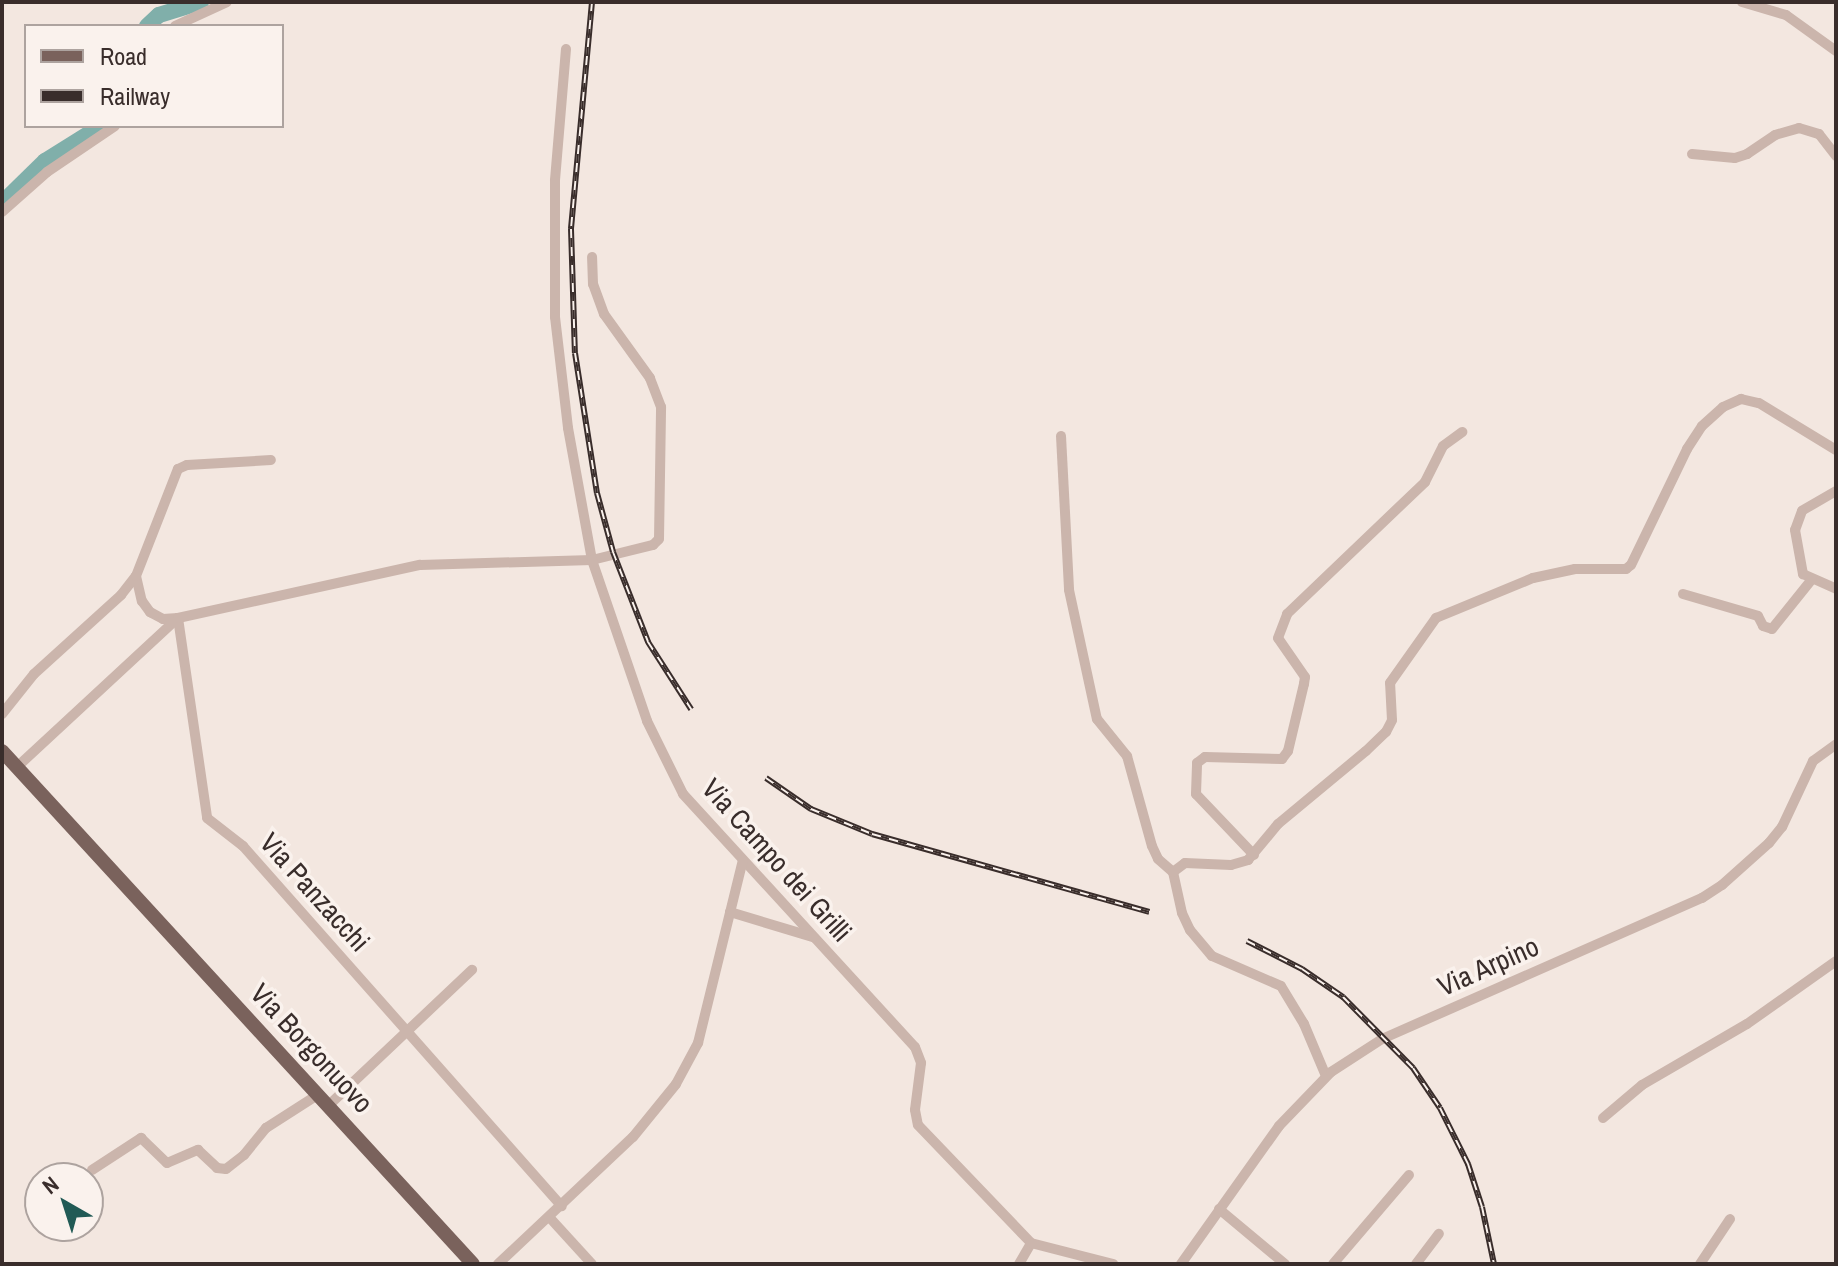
<!DOCTYPE html>
<html>
<head>
<meta charset="utf-8">
<style>
	body { margin:0 }
	#map { position:relative; width:1838px; height:1266px; overflow:hidden; background:#f3e7e0; font-family:"Archivo Narrow",sans-serif }
	div>[style] { position:absolute }
	.river>* { height:16px; margin:-8px; padding:0 8px; transform-origin:8px; border-radius:8px; background:#80afaa }
	.minor>* { height:10px; margin:-5px; padding:0 5px; transform-origin:5px; border-radius:5px; background:#cbb5ac }
	.major>* { height:14px; margin:-7px; padding:0 7px; transform-origin:7px; border-radius:7px; background:#7a625c }
	.rail>* { height:6px; margin-top:-3px; transform-origin:0; background:repeating-linear-gradient(90deg,#faf2ed 0 9px,#392d2b 0 18px); box-sizing:border-box; border-block:2px solid #392d2b }
	span { translate:-50% -50%; white-space:nowrap; text-align:center; line-height:1.15; -webkit-text-stroke:7px #faf2ed; paint-order:stroke }
	.street-label { font-size:28px; color:#392d2b }
	.frame { position:absolute; inset:0; border:4px solid #392d2b; pointer-events:none }
	.legend { position:absolute; left:24px; top:24px; width:260px; height:104px; box-sizing:border-box; background:#faf2ed; border:2px solid #ada39f; margin:0; padding:10px 14px; list-style:none; font-size:24px; color:#392d2b }
	.legend li { display:flex; align-items:center; gap:16px; height:40px }
	.legend b { width:40px; border:2px solid #ada39f }
	.north { position:absolute; left:24px; top:1162px; width:80px; height:80px; box-sizing:border-box; background:#faf2ed; border:2px solid #ada39f; border-radius:50%; rotate:321deg; font-size:22px; font-weight:700; line-height:32px; text-align:center; color:#392d2b }
	.north::after { content:''; display:block; margin:auto; width:28px; height:36px; background:#215a55; clip-path:polygon(50% 0,100% 100%,50% 72%,0 100%) }
</style>
</head>
<body>
<div id="map">
	<div class="river">
		<div style="left:147px;top:26px;width:16px;rotate:-43deg"></div>
		<div style="left:159px;top:15px;width:44px;rotate:-17.2deg"></div>
		<div style="left:2px;top:203px;width:60px;rotate:-44.3deg"></div>
		<div style="left:45px;top:161px;width:66px;rotate:-32deg"></div>
	</div>
	<div class="minor">
		<div style="left:1742px;top:2px;width:46px;rotate:16.5deg"></div>
		<div style="left:1786px;top:15px;width:62px;rotate:35.8deg"></div>
		<div style="left:175px;top:26px;width:57px;rotate:-24.8deg"></div>
		<div style="left:566px;top:49px;width:132px;rotate:94.8deg"></div>
		<div style="left:555px;top:181px;width:136px;rotate:90deg"></div>
		<div style="left:555px;top:317px;width:112px;rotate:83.3deg"></div>
		<div style="left:568px;top:428px;width:134px;rotate:79.7deg"></div>
		<div style="left:592px;top:560px;width:63px;rotate:-13.8deg"></div>
		<div style="left:653px;top:545px;width:8px;rotate:-45deg"></div>
		<div style="left:659px;top:539px;width:132px;rotate:-89.1deg"></div>
		<div style="left:661px;top:407px;width:31px;rotate:-111deg"></div>
		<div style="left:650px;top:378px;width:79px;rotate:-125.7deg"></div>
		<div style="left:604px;top:314px;width:32px;rotate:-110deg"></div>
		<div style="left:593px;top:284px;width:27px;rotate:-92deg"></div>
		<div style="left:1692px;top:154px;width:43px;rotate:5.3deg"></div>
		<div style="left:1735px;top:158px;width:13px;rotate:-18deg"></div>
		<div style="left:1747px;top:154px;width:34px;rotate:-34deg"></div>
		<div style="left:1775px;top:135px;width:25px;rotate:-16deg"></div>
		<div style="left:1799px;top:128px;width:21px;rotate:17deg"></div>
		<div style="left:1819px;top:134px;width:28px;rotate:52deg"></div>
		<div style="left:2px;top:212px;width:60px;rotate:-41.6deg"></div>
		<div style="left:47px;top:172px;width:82px;rotate:-34.1deg"></div>
		<div style="left:1061px;top:436px;width:154px;rotate:87deg"></div>
		<div style="left:1069px;top:590px;width:132px;rotate:77.8deg"></div>
		<div style="left:1097px;top:719px;width:48px;rotate:51deg"></div>
		<div style="left:1127px;top:756px;width:93px;rotate:74.5deg"></div>
		<div style="left:1152px;top:846px;width:14px;rotate:65deg"></div>
		<div style="left:1158px;top:859px;width:20px;rotate:41deg"></div>
		<div style="left:1173px;top:872px;width:42px;rotate:77.6deg"></div>
		<div style="left:1182px;top:913px;width:19px;rotate:65deg"></div>
		<div style="left:1190px;top:930px;width:34px;rotate:50deg"></div>
		<div style="left:1212px;top:956px;width:75px;rotate:23.5deg"></div>
		<div style="left:1281px;top:986px;width:44px;rotate:58.8deg"></div>
		<div style="left:1304px;top:1024px;width:56px;rotate:67.1deg"></div>
		<div style="left:1836px;top:491px;width:39px;rotate:150deg"></div>
		<div style="left:1802px;top:511px;width:20px;rotate:110deg"></div>
		<div style="left:1795px;top:530px;width:45px;rotate:79.7deg"></div>
		<div style="left:1803px;top:574px;width:36px;rotate:24deg"></div>
		<div style="left:136px;top:576px;width:26px;rotate:77deg"></div>
		<div style="left:142px;top:601px;width:14px;rotate:54deg"></div>
		<div style="left:150px;top:612px;width:15px;rotate:28deg"></div>
		<div style="left:163px;top:619px;width:15px;rotate:-4deg"></div>
		<div style="left:178px;top:618px;width:202px;rotate:81.7deg"></div>
		<div style="left:207px;top:818px;width:46px;rotate:37.9deg"></div>
		<div style="left:243px;top:846px;width:481px;rotate:48.5deg"></div>
		<div style="left:1683px;top:594px;width:78px;rotate:16.3deg"></div>
		<div style="left:1758px;top:616px;width:11px;rotate:63deg"></div>
		<div style="left:1763px;top:626px;width:9px;rotate:18deg"></div>
		<div style="left:1772px;top:629px;width:64px;rotate:-51.3deg"></div>
		<div style="left:2px;top:714px;width:51px;rotate:-51.3deg"></div>
		<div style="left:34px;top:674px;width:118px;rotate:-42.2deg"></div>
		<div style="left:121px;top:595px;width:24px;rotate:-52deg"></div>
		<div style="left:136px;top:576px;width:115px;rotate:-68.6deg"></div>
		<div style="left:178px;top:469px;width:10px;rotate:-24deg"></div>
		<div style="left:187px;top:465px;width:84px;rotate:-3.4deg"></div>
		<div style="left:17px;top:767px;width:219px;rotate:-42.8deg"></div>
		<div style="left:178px;top:618px;width:248px;rotate:-12.4deg"></div>
		<div style="left:420px;top:565px;width:172px;rotate:-1.7deg"></div>
		<div style="left:592px;top:560px;width:170px;rotate:71.1deg"></div>
		<div style="left:647px;top:721px;width:81px;rotate:63.7deg"></div>
		<div style="left:683px;top:794px;width:343px;rotate:47.5deg"></div>
		<div style="left:915px;top:1047px;width:17px;rotate:69deg"></div>
		<div style="left:921px;top:1063px;width:47px;rotate:97.3deg"></div>
		<div style="left:915px;top:1110px;width:15px;rotate:79deg"></div>
		<div style="left:918px;top:1125px;width:163px;rotate:46.2deg"></div>
		<div style="left:1254px;top:855px;width:84px;rotate:-133.6deg"></div>
		<div style="left:1196px;top:794px;width:31px;rotate:-88deg"></div>
		<div style="left:1197px;top:763px;width:10px;rotate:-37deg"></div>
		<div style="left:1205px;top:757px;width:77px;rotate:1.5deg"></div>
		<div style="left:1282px;top:759px;width:10px;rotate:-53deg"></div>
		<div style="left:1288px;top:751px;width:69px;rotate:-76.6deg"></div>
		<div style="left:1304px;top:684px;width:7px;rotate:-82deg"></div>
		<div style="left:1305px;top:677px;width:47px;rotate:-124.7deg"></div>
		<div style="left:1278px;top:638px;width:26px;rotate:-69deg"></div>
		<div style="left:1287px;top:614px;width:191px;rotate:-43.7deg"></div>
		<div style="left:1425px;top:482px;width:40px;rotate:-63.4deg"></div>
		<div style="left:1443px;top:446px;width:24px;rotate:-36deg"></div>
		<div style="left:1173px;top:872px;width:15px;rotate:-37deg"></div>
		<div style="left:1185px;top:863px;width:46px;rotate:2.5deg"></div>
		<div style="left:1231px;top:865px;width:18px;rotate:-16deg"></div>
		<div style="left:1248px;top:860px;width:47px;rotate:-50.2deg"></div>
		<div style="left:1278px;top:824px;width:114px;rotate:-39.7deg"></div>
		<div style="left:1366px;top:751px;width:28px;rotate:-44deg"></div>
		<div style="left:1386px;top:732px;width:13px;rotate:-63deg"></div>
		<div style="left:1392px;top:720px;width:37px;rotate:-93deg"></div>
		<div style="left:1390px;top:683px;width:80px;rotate:-54.7deg"></div>
		<div style="left:1436px;top:618px;width:105px;rotate:-22.4deg"></div>
		<div style="left:1533px;top:578px;width:43px;rotate:-12.1deg"></div>
		<div style="left:1575px;top:569px;width:51px"></div>
		<div style="left:1626px;top:569px;width:6px;rotate:-39deg"></div>
		<div style="left:1631px;top:565px;width:129px;rotate:-64.2deg"></div>
		<div style="left:1687px;top:449px;width:27px;rotate:-57deg"></div>
		<div style="left:1702px;top:426px;width:28px;rotate:-42deg"></div>
		<div style="left:1723px;top:407px;width:20px;rotate:-24deg"></div>
		<div style="left:1741px;top:399px;width:18px;rotate:13deg"></div>
		<div style="left:1759px;top:403px;width:90px;rotate:31.4deg"></div>
		<div style="left:730px;top:912px;width:87px;rotate:16.8deg"></div>
		<div style="left:329px;top:1105px;width:197px;rotate:-43.4deg"></div>
		<div style="left:1603px;top:1118px;width:51px;rotate:-40.2deg"></div>
		<div style="left:1642px;top:1085px;width:121px;rotate:-30.2deg"></div>
		<div style="left:1747px;top:1024px;width:109px;rotate:-35.3deg"></div>
		<div style="left:92px;top:1170px;width:59px;rotate:-33.1deg"></div>
		<div style="left:141px;top:1138px;width:36px;rotate:44deg"></div>
		<div style="left:167px;top:1163px;width:34px;rotate:-23deg"></div>
		<div style="left:198px;top:1150px;width:26px;rotate:43deg"></div>
		<div style="left:217px;top:1168px;width:9px;rotate:6deg"></div>
		<div style="left:226px;top:1169px;width:23px;rotate:-38deg"></div>
		<div style="left:244px;top:1155px;width:35px;rotate:-51deg"></div>
		<div style="left:266px;top:1128px;width:63px;rotate:-32.7deg"></div>
		<div style="left:1219px;top:1209px;width:86px;rotate:39.8deg"></div>
		<div style="left:550px;top:1218px;width:62px;rotate:47.6deg"></div>
		<div style="left:498px;top:1264px;width:185px;rotate:-43.3deg"></div>
		<div style="left:633px;top:1137px;width:68px;rotate:-50.9deg"></div>
		<div style="left:676px;top:1084px;width:47px;rotate:-61.8deg"></div>
		<div style="left:698px;top:1043px;width:188px;rotate:-76.2deg"></div>
		<div style="left:1019px;top:1264px;width:24px;rotate:-60deg"></div>
		<div style="left:1031px;top:1243px;width:85px;rotate:14.4deg"></div>
		<div style="left:1181px;top:1264px;width:169px;rotate:-54.6deg"></div>
		<div style="left:1279px;top:1126px;width:75px;rotate:-46.1deg"></div>
		<div style="left:1331px;top:1072px;width:61px;rotate:-32.9deg"></div>
		<div style="left:1382px;top:1039px;width:350px;rotate:-23.8deg"></div>
		<div style="left:1702px;top:898px;width:24px;rotate:-33deg"></div>
		<div style="left:1722px;top:885px;width:63px;rotate:-41.8deg"></div>
		<div style="left:1769px;top:843px;width:21px;rotate:-51deg"></div>
		<div style="left:1782px;top:827px;width:73px;rotate:-64.8deg"></div>
		<div style="left:1813px;top:761px;width:29px;rotate:-36deg"></div>
		<div style="left:1333px;top:1264px;width:117px;rotate:-49.5deg"></div>
		<div style="left:1416px;top:1264px;width:38px;rotate:-53deg"></div>
		<div style="left:1700px;top:1264px;width:54px;rotate:-56.3deg"></div>
	</div>
	<div class="major">
		<div style="left:2px;top:751px;width:696px;rotate:47.44deg"></div>
	</div>
	<div class="rail">
		<div style="left:592px;top:2px;width:228px;rotate:95.3deg"></div>
		<div style="left:571px;top:229px;width:124px;rotate:88.2deg"></div>
		<div style="left:575px;top:353px;width:142px;rotate:81.1deg"></div>
		<div style="left:597px;top:493px;width:61px;rotate:74.8deg"></div>
		<div style="left:613px;top:552px;width:97px;rotate:68.7deg"></div>
		<div style="left:648px;top:642px;width:80px;rotate:57.3deg"></div>
		<div style="left:766px;top:778px;width:55px;rotate:34.6deg"></div>
		<div style="left:811px;top:809px;width:66px;rotate:22.3deg"></div>
		<div style="left:872px;top:834px;width:288px;rotate:15.7deg"></div>
		<div style="left:1247px;top:941px;width:62px;rotate:27deg"></div>
		<div style="left:1302px;top:969px;width:50px;rotate:34.3deg"></div>
		<div style="left:1343px;top:997px;width:100px;rotate:45.4deg"></div>
		<div style="left:1413px;top:1068px;width:48px;rotate:56deg"></div>
		<div style="left:1440px;top:1108px;width:63px;rotate:63.4deg"></div>
		<div style="left:1468px;top:1164px;width:45px;rotate:72deg"></div>
		<div style="left:1482px;top:1207px;width:58px;rotate:78.1deg"></div>
	</div>
	<div class="street-label">
		<span style="left:777px;top:860px;rotate:48deg">Via Campo dei Grilli</span>
		<span style="left:315px;top:892px;rotate:48deg">Via Panzacchi</span>
		<span style="left:1488px;top:966px;rotate:-24deg">Via Arpino</span>
		<span style="left:312px;top:1048px;rotate:47deg">Via Borgonuovo</span>
	</div>
	<div class="frame"></div>
	<ul class="legend">
	<li><b style="height:10px;background:#7a625c"></b>Road</li>
	<li><b style="height:10px;background:#392d2b"></b>Railway</li>
	</ul>
	<div class="north">N</div>
</div>
</body>
</html>
